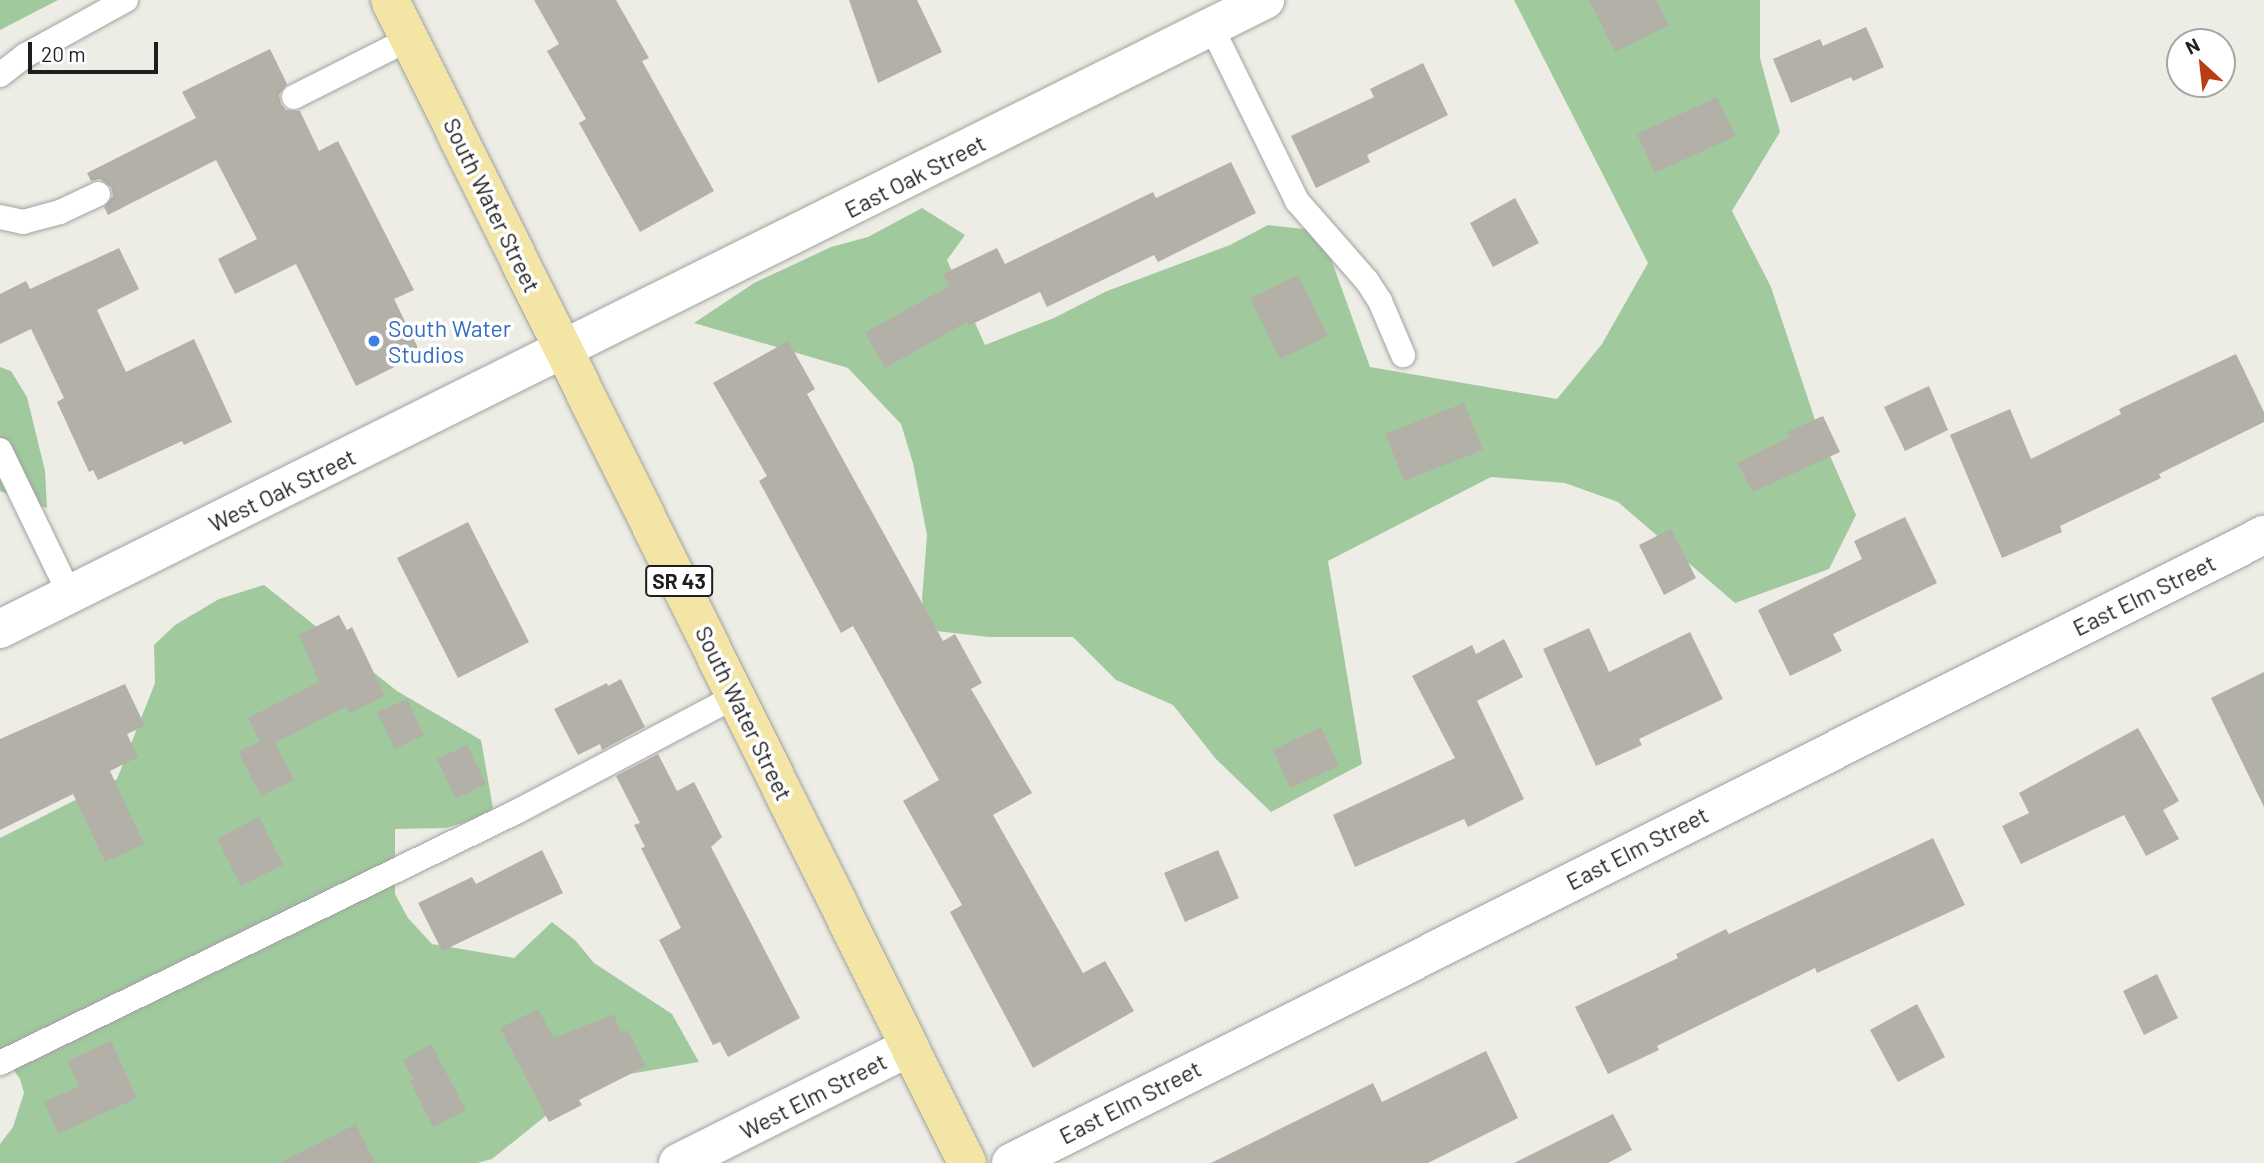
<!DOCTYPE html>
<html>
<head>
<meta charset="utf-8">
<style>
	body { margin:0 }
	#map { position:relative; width:2264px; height:1163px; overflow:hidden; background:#eeede5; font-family:Barlow,sans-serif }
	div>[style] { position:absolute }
	.forest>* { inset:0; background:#a0ca9e }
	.building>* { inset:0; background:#b3b0a8 }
	.roads { filter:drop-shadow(0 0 2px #a2a2a2) drop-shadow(0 0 2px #a2a2a2) }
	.lane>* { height:24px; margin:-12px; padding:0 12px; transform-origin:12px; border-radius:12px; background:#fff }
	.street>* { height:38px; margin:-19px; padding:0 19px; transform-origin:19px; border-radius:19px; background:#fff }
	.primary>* { height:38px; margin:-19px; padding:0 19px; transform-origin:19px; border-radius:19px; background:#f3e5a5 }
	.dots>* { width:19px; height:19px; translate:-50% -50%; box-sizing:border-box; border:4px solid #fff; border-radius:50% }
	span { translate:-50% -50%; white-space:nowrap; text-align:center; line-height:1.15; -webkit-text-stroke:7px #fff; paint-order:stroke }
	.shield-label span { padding:2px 5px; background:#fff; border:2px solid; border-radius:5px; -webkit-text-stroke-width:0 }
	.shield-label { font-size:21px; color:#1e1e1e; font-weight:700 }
	.street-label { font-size:23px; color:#1e1e1e }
	.shop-label { font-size:23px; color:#366cbe }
	.left { translate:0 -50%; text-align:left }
	.north { position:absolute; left:2166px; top:28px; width:70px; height:70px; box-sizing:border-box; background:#fff; border:2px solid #a5a5a5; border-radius:50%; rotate:333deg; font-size:19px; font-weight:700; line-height:28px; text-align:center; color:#1e1e1e }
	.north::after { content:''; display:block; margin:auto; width:24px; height:32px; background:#ba3c13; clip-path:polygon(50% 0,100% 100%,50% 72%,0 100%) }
	.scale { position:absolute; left:28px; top:42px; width:130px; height:32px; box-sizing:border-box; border:4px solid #1e1e1e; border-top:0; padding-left:9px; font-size:21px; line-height:24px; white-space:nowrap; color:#1e1e1e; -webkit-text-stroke:5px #fff; paint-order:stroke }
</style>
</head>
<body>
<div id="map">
	<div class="forest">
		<div style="clip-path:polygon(0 0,58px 0,0 30px)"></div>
		<div style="clip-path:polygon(1514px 0,1760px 0,1760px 58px,1780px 132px,1732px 211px,1771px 287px,1817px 426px,1856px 515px,1829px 569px,1735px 603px,1618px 502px,1565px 483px,1491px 477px,1328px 561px,1362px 764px,1271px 812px,1216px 759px,1173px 705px,1116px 680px,1073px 637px,989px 637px,927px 630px,922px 599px,927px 535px,913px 463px,901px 424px,848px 368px,694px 323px,754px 283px,831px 247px,868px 237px,922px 208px,965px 235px,947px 260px,985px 345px,1054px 318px,1107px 291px,1230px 245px,1268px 225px,1321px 231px,1370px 367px,1557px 399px,1602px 344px,1648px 263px)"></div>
		<div style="clip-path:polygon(0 367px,11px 371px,27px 397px,45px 471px,47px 508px,0 491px)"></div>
		<div style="clip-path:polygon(264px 585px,397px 691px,481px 740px,493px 808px,479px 818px,446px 828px,395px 829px,395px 894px,408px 918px,432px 944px,514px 958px,552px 922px,576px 941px,594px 963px,672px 1014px,699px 1062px,589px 1081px,492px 1159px,477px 1163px,0 1163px,0 1144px,13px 1127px,24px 1093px,20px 1079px,0 1051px,0 838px,117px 779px,155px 683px,154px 645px,175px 625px,219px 599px)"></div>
	</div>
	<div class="building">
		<div style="clip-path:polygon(534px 0,616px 0,649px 58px,642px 61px,714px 191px,640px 232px,579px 123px,586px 119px,547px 51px,559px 44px)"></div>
		<div style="clip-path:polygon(849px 0,917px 0,942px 52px,878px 83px)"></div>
		<div style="clip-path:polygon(1589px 0,1656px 0,1669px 25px,1615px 52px)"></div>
		<div style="clip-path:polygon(1866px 27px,1884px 67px,1853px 81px,1851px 77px,1791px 103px,1773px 59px,1820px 39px,1823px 46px)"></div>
		<div style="clip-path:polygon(270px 49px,287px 84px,279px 95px,281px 104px,286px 110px,300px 111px,319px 151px,338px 141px,414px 290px,394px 299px,421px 354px,356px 386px,296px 264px,235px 294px,218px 259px,257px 239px,216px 160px,108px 215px,104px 207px,113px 196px,111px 187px,100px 179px,91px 181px,87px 173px,196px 118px,182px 92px)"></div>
		<div style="clip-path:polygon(1423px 63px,1448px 115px,1367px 155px,1370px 162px,1316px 188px,1291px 136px,1374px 97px,1370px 89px)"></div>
		<div style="clip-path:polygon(1717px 97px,1736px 136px,1655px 173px,1637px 134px)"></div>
		<div style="clip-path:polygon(1231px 162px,1256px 213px,1158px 262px,1154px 255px,1047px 307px,1040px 292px,968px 326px,967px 322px,885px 368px,865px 333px,949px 286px,943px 274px,997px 248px,1005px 264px,1153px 192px,1156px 198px)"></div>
		<div style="clip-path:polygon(1515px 198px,1539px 243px,1493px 267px,1470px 223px)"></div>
		<div style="clip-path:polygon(119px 248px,139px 289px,97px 310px,126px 372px,194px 339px,232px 422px,184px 445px,182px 441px,98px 480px,93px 470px,89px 472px,57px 402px,64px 398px,31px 329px,0 344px,0 294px,26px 281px,30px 289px)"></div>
		<div style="clip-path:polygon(1298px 275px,1328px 336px,1280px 359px,1250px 298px)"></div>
		<div style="clip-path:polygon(788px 341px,815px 389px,807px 394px,943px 641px,955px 634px,982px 683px,971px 689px,1032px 793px,993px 815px,1083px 973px,1105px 961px,1134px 1011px,1033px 1068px,950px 912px,962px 905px,903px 801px,939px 780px,853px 626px,841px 633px,759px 481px,767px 476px,713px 383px)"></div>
		<div style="clip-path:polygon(2236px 354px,2264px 412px,2264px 422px,2159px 474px,2161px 478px,2060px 526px,2062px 532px,2002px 558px,1950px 435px,2010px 409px,2031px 459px,2121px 414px,2119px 409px)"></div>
		<div style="clip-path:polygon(1929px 386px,1948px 430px,1905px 451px,1884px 407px)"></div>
		<div style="clip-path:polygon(1464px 403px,1483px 450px,1404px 481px,1385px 434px)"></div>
		<div style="clip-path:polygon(1823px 416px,1840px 452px,1753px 492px,1737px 463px,1789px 437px,1787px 432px)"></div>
		<div style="clip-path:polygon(1905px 517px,1937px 583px,1833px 634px,1842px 651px,1790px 676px,1758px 610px,1862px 559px,1854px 541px)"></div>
		<div style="clip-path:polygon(468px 522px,529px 642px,458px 678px,397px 558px)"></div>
		<div style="clip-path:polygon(1671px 529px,1696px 578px,1664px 595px,1639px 545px)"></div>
		<div style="clip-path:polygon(339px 615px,347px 630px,352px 627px,385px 696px,350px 713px,347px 706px,275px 743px,294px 780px,261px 796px,238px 752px,260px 741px,248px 718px,319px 682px,299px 635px)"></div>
		<div style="clip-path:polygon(1589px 628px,1609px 672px,1690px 632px,1723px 699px,1639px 739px,1642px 745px,1596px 766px,1543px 649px)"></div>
		<div style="clip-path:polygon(1504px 639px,1523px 677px,1477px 701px,1524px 799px,1468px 827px,1464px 819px,1355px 867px,1333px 815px,1455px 758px,1412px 676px,1472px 645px,1476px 654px)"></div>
		<div style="clip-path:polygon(2264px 672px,2264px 807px,2211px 698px)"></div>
		<div style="clip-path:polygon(621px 679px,645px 727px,602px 750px,600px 744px,578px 755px,554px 709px,607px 683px,608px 686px)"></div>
		<div style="clip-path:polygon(125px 684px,145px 726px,127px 734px,138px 757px,110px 771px,144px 844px,105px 862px,73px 794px,0 830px,0 739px)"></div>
		<div style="clip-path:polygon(407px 699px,424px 735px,395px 749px,377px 712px)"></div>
		<div style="clip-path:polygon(1321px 727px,1339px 766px,1290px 788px,1273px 750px)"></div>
		<div style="clip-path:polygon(2138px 728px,2179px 801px,2163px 810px,2179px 839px,2146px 856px,2124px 815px,2021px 864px,2002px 826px,2029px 813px,2019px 793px)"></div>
		<div style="clip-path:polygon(467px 745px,486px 784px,456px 799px,437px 759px)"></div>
		<div style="clip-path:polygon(658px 754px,677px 791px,694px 782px,722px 837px,711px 847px,800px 1018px,728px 1057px,720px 1042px,713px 1045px,659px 940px,681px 928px,641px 848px,645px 847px,634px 825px,640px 823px,616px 776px)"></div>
		<div style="clip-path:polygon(259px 817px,283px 865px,241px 886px,217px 839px)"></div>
		<div style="clip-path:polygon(1933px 838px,1965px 905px,1817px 973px,1815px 968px,1657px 1046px,1659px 1050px,1608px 1074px,1575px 1007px,1678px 958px,1676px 954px,1726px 929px,1729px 934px)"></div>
		<div style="clip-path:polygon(542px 850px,563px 893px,442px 951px,418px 903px,472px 877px,476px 884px)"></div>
		<div style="clip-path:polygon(1218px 850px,1239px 898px,1185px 922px,1164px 873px)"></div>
		<div style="clip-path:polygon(2157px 974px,2178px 1018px,2144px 1035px,2123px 991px)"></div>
		<div style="clip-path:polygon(1917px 1004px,1945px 1057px,1898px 1082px,1870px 1030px)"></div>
		<div style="clip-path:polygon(538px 1009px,554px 1038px,614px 1014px,621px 1033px,628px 1030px,646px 1066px,579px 1100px,582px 1105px,549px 1122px,500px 1028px)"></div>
		<div style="clip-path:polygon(111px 1041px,137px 1098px,58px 1134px,44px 1102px,79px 1086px,67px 1061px)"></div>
		<div style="clip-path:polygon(431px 1044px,466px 1110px,433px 1127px,410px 1081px,413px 1079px,403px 1060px)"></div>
		<div style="clip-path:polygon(1486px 1051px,1518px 1118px,1428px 1163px,1211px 1163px,1373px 1083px,1382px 1102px)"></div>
		<div style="clip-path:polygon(1613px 1114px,1632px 1150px,1608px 1163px,1514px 1163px)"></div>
		<div style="clip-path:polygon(356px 1124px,375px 1163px,279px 1163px)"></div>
	</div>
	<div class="roads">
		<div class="lane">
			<div style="left:1212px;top:28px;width:193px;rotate:63.8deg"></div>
			<div style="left:1297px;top:201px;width:106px;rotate:48.8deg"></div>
			<div style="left:1367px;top:281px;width:24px;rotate:57deg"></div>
			<div style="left:1380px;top:301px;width:59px;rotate:66.9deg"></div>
			<div style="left:0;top:75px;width:33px;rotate:-38deg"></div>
			<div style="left:26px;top:55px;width:114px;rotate:-28.8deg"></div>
			<div style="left:294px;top:97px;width:129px;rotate:-26.8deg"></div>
			<div style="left:0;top:217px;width:24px;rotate:12deg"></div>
			<div style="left:23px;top:222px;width:38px;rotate:-15deg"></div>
			<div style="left:60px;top:212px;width:42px;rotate:-25.3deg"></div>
			<div style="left:0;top:450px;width:161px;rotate:64.2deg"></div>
			<div style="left:0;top:1063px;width:576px;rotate:-25.94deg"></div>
			<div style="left:518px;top:811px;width:246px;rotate:-27.8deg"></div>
		</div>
		<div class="street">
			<div style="left:0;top:629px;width:1413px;rotate:-26.44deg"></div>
			<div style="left:678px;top:1163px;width:259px;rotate:-26.6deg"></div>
			<div style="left:1011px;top:1163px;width:1402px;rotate:-26.62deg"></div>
		</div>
		<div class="primary">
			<div style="left:390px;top:0;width:1298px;rotate:63.61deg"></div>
		</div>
	</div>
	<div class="dots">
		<div style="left:374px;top:341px;background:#3f7fe0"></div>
	</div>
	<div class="shield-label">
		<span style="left:679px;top:581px">SR 43</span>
	</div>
	<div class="street-label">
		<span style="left:915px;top:176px;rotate:-27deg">East Oak Street</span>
		<span style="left:492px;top:205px;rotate:64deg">South Water Street</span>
		<span style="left:282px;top:490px;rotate:-26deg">West Oak Street</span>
		<span style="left:2144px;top:595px;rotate:-26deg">East Elm Street</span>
		<span style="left:744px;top:713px;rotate:64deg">South Water Street</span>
		<span style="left:1637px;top:848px;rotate:-27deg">East Elm Street</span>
		<span style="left:813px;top:1096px;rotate:-27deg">West Elm Street</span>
		<span style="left:1130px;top:1102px;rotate:-27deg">East Elm Street</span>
	</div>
	<div class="shop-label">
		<span class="left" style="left:388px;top:341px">South Water<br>Studios</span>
	</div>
	<div class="north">N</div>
	<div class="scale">20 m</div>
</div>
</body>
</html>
